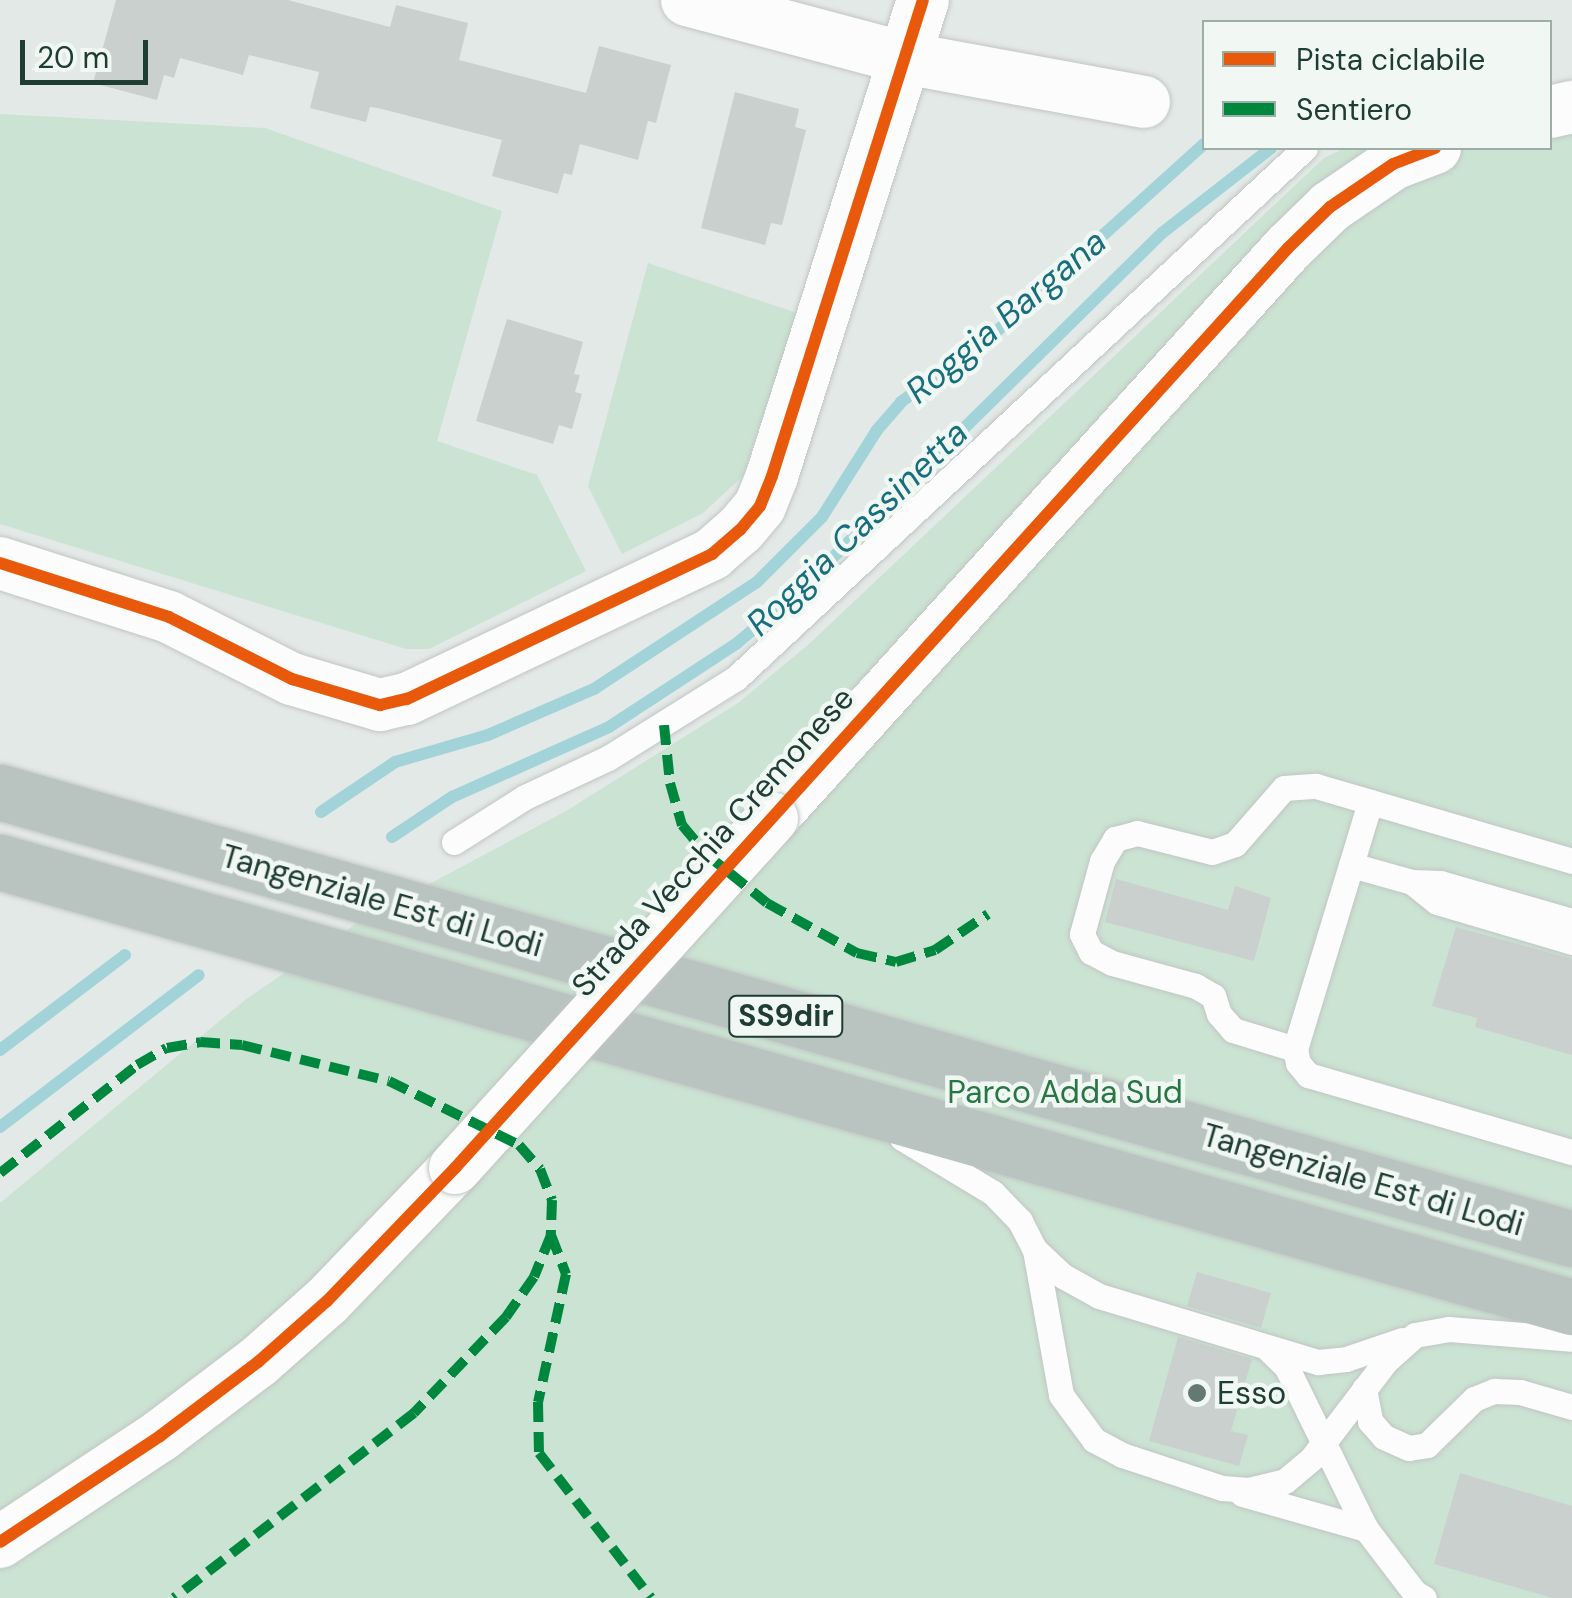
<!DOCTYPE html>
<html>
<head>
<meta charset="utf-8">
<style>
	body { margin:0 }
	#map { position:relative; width:1572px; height:1598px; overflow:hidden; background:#e3e9e6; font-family:"DM Sans",sans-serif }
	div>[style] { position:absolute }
	.green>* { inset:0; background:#cbe3d2 }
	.stream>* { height:12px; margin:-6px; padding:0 6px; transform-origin:6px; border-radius:6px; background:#a1d3d9 }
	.building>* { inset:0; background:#cad0cd }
	.roads { filter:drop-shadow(0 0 2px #c0c6c3) drop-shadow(0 0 2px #c0c6c3) }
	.lane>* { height:25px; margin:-12.5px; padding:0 12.5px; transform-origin:12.5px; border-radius:12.5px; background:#fbfcfb }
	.street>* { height:52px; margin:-26px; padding:0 26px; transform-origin:26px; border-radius:26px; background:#fbfcfb }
	.highway>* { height:55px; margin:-27.5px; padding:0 27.5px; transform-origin:27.5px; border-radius:27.5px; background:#b9c3c0 }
	.bridges { filter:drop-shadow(0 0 2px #c0c6c3) drop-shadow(0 0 2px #c0c6c3) }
	.street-bridge>* { height:52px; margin:-26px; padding:0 26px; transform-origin:26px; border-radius:26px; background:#fbfcfb }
	.quiet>* { height:10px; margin-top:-5px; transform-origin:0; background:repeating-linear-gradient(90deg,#00873e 0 20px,transparent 0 30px) }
	.cycleway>* { height:12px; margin:-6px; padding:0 6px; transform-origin:6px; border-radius:6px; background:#e8590c }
	.dots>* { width:28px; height:28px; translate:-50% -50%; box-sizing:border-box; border:5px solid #f1f8f4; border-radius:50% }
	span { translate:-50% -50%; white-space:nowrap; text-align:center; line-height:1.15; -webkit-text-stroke:9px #f1f8f4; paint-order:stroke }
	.shield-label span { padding:2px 8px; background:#f1f8f4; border:2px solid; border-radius:8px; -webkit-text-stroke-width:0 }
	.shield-label { font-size:30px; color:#203d35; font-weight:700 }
	.street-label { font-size:32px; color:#203d35 }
	.park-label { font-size:32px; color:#287644 }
	.poi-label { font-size:32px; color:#203d35 }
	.left { translate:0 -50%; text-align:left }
	.water-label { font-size:35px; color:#176e7c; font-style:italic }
	.legend { position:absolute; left:1202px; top:20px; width:350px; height:130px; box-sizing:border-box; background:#f1f8f4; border:2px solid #9dada8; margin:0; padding:12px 18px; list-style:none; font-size:30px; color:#203d35 }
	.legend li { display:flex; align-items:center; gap:20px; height:50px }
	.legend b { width:50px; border:2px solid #9dada8 }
	.scale { position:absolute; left:20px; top:40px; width:128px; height:45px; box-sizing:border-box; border:5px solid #203d35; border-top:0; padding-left:12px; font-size:30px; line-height:35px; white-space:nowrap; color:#203d35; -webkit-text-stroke:8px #f1f8f4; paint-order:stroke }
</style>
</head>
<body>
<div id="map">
	<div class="green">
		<div style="clip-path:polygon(1572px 112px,1572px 1598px,0 1598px,0 1203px,245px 1000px,360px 921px,566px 811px,738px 703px,809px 644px,1324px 158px,1345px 148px,1550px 148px,1550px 114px)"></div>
		<div style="clip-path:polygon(0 114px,265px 128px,502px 211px,437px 441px,537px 475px,586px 571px,429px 649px,406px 649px,0 524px)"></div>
		<div style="clip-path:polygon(648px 263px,797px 313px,743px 476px,703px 513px,622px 554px,588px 486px)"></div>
	</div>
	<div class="stream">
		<div style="left:321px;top:812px;width:89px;rotate:-34deg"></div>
		<div style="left:395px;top:762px;width:97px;rotate:-16.2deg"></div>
		<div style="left:488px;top:735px;width:116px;rotate:-23.5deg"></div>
		<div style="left:594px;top:689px;width:195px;rotate:-33.3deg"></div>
		<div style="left:757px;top:582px;width:92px;rotate:-45deg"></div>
		<div style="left:822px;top:517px;width:103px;rotate:-57.7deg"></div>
		<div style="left:877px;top:430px;width:37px;rotate:-49deg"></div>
		<div style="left:901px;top:402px;width:119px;rotate:-36.5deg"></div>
		<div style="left:997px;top:331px;width:279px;rotate:-42.1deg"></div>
		<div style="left:392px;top:837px;width:72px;rotate:-33.7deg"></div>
		<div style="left:452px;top:797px;width:172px;rotate:-24deg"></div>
		<div style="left:609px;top:727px;width:152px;rotate:-33.2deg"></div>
		<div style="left:736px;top:644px;width:87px;rotate:-40.3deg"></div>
		<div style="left:802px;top:588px;width:506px;rotate:-44.6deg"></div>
		<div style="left:1162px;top:233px;width:138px;rotate:-37.9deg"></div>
		<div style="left:0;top:1050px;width:157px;rotate:-37.2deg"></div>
		<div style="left:0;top:1127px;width:250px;rotate:-37.4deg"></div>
	</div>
	<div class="building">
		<div style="clip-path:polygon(116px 0,288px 0,390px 27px,396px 5px,468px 23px,459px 60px,586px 93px,599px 46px,671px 65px,656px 123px,648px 121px,638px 160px,580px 144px,572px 175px,564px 173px,558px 194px,492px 176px,502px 140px,378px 108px,370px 107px,366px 122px,310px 108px,319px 72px,249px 55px,243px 75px,180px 58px,174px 78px,164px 75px,157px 100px,93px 83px)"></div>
		<div style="clip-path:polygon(735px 92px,799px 109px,795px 127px,806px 130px,782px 225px,771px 223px,765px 245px,701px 228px)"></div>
		<div style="clip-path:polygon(507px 319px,583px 342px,574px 374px,580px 375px,575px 392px,582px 394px,572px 429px,559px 425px,553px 444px,476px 421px)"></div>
		<div style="clip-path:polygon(1116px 879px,1228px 910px,1235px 886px,1271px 898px,1254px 961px,1105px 922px)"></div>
		<div style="clip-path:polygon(1456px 927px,1572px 959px,1572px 1055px,1475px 1027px,1477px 1018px,1432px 1006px)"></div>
		<div style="clip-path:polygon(1197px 1272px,1271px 1293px,1261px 1328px,1187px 1306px)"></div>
		<div style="clip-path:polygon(1178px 1337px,1252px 1359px,1231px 1431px,1248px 1435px,1239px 1466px,1149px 1441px)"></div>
		<div style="clip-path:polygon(1460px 1473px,1572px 1506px,1572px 1598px,1553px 1598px,1434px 1564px)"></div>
	</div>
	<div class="roads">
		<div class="lane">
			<div style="left:454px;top:842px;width:84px;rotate:-32.4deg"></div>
			<div style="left:525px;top:797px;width:92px;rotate:-25.2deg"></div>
			<div style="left:608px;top:758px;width:151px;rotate:-32deg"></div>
			<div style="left:736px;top:678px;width:778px;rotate:-42.97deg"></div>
			<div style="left:1351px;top:865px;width:66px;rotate:-73.2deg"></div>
			<div style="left:1412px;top:882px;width:32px;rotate:39deg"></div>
			<div style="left:1437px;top:902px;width:141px;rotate:16.5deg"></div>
			<div style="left:1572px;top:921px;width:137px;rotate:-163.9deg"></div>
			<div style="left:1440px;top:883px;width:28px;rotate:-178deg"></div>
			<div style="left:1412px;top:882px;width:63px;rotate:-164.4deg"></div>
			<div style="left:1351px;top:865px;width:192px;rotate:106.9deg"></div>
			<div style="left:1295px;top:1049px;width:14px;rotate:78deg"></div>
			<div style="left:1298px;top:1063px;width:16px;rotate:50deg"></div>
			<div style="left:1308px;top:1075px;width:275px;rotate:16.3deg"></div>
			<div style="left:1295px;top:1049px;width:65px;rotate:-163deg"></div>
			<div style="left:1233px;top:1030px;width:21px;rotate:-131deg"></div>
			<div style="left:1219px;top:1014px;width:19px;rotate:-108deg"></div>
			<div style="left:1213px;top:996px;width:20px;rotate:-150deg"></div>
			<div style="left:1196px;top:986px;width:87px;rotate:-164.7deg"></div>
			<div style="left:1112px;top:963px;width:24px;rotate:-152deg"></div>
			<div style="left:1091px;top:952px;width:20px;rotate:-117deg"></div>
			<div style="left:1082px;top:934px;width:76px;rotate:-74.7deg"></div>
			<div style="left:1102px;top:861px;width:26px;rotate:-59deg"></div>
			<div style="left:1115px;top:839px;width:23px;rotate:-15deg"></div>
			<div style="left:1137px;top:833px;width:77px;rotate:14.2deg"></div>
			<div style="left:1212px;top:852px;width:24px;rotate:-19deg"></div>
			<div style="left:1235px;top:844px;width:74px;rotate:-48.8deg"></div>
			<div style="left:1284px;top:788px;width:32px;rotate:-4deg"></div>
			<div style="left:1316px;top:786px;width:267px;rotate:16.3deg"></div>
			<div style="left:902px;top:1138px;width:106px;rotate:31.1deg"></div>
			<div style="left:993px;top:1193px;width:39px;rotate:46deg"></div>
			<div style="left:1020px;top:1221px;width:33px;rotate:63deg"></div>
			<div style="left:1035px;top:1250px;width:147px;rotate:79.8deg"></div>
			<div style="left:1061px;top:1395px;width:56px;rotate:53.7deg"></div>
			<div style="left:1094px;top:1440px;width:32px;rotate:28deg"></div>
			<div style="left:1122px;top:1455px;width:105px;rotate:18.3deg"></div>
			<div style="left:1222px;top:1488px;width:27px;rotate:4deg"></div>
			<div style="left:1249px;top:1490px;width:37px;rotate:-14deg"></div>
			<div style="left:1285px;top:1481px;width:35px;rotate:-40deg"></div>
			<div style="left:1312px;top:1458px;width:122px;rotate:-52.7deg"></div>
			<div style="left:1386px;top:1361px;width:39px;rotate:-42deg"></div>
			<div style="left:1415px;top:1335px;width:35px;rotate:-10deg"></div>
			<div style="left:1449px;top:1329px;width:123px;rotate:4.6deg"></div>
			<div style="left:1035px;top:1250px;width:38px;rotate:43deg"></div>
			<div style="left:1063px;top:1276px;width:41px;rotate:29.1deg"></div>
			<div style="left:1099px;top:1296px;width:229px;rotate:16.8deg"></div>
			<div style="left:1318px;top:1362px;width:28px;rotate:-6deg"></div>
			<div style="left:1346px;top:1359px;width:59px;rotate:-18.7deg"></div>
			<div style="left:1266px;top:1347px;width:28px;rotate:44deg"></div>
			<div style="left:1286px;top:1366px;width:182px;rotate:63.9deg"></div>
			<div style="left:1366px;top:1529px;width:81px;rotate:52.6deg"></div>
			<div style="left:1415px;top:1593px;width:10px;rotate:29deg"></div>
			<div style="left:1364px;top:1389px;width:33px;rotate:79deg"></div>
			<div style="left:1370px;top:1421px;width:21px;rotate:49deg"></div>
			<div style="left:1384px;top:1437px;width:27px;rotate:24deg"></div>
			<div style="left:1409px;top:1448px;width:18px;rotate:-9deg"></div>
			<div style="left:1427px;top:1445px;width:66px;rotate:-44.4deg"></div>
			<div style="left:1474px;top:1399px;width:22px;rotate:-22deg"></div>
			<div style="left:1494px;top:1391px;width:26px;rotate:2deg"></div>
			<div style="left:1520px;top:1392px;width:54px;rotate:16.1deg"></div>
			<div style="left:1242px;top:1494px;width:129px;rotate:15.8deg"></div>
		</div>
		<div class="street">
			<div style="left:687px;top:0;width:226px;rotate:14.9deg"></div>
			<div style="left:905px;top:58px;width:243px;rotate:10.4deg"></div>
			<div style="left:1550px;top:112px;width:23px;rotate:-13deg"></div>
			<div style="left:0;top:563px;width:177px;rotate:17.7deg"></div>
			<div style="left:169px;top:617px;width:138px;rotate:26.8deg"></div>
			<div style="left:292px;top:679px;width:92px;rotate:16.5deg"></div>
			<div style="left:380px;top:705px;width:28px;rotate:-13deg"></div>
			<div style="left:407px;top:699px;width:338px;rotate:-25.4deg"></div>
			<div style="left:712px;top:554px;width:37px;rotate:-41deg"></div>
			<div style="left:740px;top:530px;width:31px;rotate:-50deg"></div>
			<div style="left:760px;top:506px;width:32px;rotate:-68deg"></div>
			<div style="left:772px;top:476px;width:499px;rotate:-72.4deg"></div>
			<div style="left:772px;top:818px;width:769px;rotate:-47.85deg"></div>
			<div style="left:1288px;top:248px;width:59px;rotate:-44.3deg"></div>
			<div style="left:1330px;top:207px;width:76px;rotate:-34.3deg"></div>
			<div style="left:1393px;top:164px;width:45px;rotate:-20.9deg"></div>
			<div style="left:0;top:1542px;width:192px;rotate:-33.5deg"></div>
			<div style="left:160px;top:1436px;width:123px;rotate:-37.1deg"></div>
			<div style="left:258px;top:1362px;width:92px;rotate:-41.5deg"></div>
			<div style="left:327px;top:1301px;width:185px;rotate:-46.1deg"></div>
		</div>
		<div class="highway">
			<div style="left:0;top:792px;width:1634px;rotate:15.87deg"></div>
			<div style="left:0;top:862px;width:1634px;rotate:15.81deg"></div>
		</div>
	</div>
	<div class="bridges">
		<div class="street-bridge">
			<div style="left:455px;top:1168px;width:472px;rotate:-47.8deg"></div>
		</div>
	</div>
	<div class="quiet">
		<div style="left:664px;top:725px;width:58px;rotate:84.1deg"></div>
		<div style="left:670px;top:783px;width:44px;rotate:74.1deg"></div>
		<div style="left:682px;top:825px;width:38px;rotate:50deg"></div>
		<div style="left:706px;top:854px;width:78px;rotate:38.8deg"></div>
		<div style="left:767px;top:903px;width:103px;rotate:29.1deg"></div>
		<div style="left:857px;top:953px;width:40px;rotate:13deg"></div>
		<div style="left:896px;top:962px;width:41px;rotate:-17.1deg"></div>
		<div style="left:935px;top:950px;width:64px;rotate:-34.2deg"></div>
		<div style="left:0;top:1173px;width:174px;rotate:-38.2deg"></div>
		<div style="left:137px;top:1065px;width:34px;rotate:-30deg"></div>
		<div style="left:167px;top:1048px;width:34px;rotate:-10deg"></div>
		<div style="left:200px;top:1042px;width:42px;rotate:4.1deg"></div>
		<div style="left:242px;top:1045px;width:151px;rotate:13.8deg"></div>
		<div style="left:389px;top:1081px;width:145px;rotate:26.2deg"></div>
		<div style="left:519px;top:1145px;width:32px;rotate:49deg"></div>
		<div style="left:540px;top:1169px;width:33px;rotate:69deg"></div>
		<div style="left:552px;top:1200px;width:35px;rotate:92deg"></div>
		<div style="left:551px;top:1235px;width:45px;rotate:112deg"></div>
		<div style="left:534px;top:1277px;width:49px;rotate:125deg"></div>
		<div style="left:506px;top:1317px;width:133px;rotate:133.8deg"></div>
		<div style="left:414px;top:1413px;width:303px;rotate:142.4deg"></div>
		<div style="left:551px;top:1235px;width:42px;rotate:69deg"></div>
		<div style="left:566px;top:1274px;width:131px;rotate:102.3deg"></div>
		<div style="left:538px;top:1402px;width:51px;rotate:88.9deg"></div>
		<div style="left:539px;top:1453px;width:183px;rotate:52.3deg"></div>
	</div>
	<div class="cycleway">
		<div style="left:0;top:563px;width:177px;rotate:17.7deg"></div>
		<div style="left:169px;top:617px;width:138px;rotate:26.8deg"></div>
		<div style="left:292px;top:679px;width:92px;rotate:16.5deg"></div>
		<div style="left:380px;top:705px;width:28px;rotate:-13deg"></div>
		<div style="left:407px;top:699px;width:338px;rotate:-25.4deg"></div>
		<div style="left:712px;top:554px;width:37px;rotate:-41deg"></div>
		<div style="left:740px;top:530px;width:31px;rotate:-50deg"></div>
		<div style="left:760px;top:506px;width:32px;rotate:-68deg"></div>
		<div style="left:772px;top:476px;width:499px;rotate:-72.4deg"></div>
		<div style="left:0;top:1542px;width:192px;rotate:-33.5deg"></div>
		<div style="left:160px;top:1436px;width:123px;rotate:-37.1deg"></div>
		<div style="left:258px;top:1362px;width:92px;rotate:-41.5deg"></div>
		<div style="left:327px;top:1301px;width:185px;rotate:-46.1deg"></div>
		<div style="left:455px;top:1168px;width:1241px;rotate:-47.84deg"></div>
		<div style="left:1288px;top:248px;width:59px;rotate:-44.3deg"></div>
		<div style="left:1330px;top:207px;width:76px;rotate:-34.3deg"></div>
		<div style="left:1393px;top:164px;width:45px;rotate:-20.9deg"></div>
	</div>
	<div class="dots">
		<div style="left:1197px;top:1393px;background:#647973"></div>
	</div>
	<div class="shield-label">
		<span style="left:786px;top:1016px">SS9dir</span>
	</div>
	<div class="street-label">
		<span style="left:713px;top:842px;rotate:-48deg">Strada Vecchia Cremonese</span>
		<span style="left:382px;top:901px;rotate:16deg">Tangenziale Est di Lodi</span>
		<span style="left:1363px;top:1180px;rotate:16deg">Tangenziale Est di Lodi</span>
	</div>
	<div class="park-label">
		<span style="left:1065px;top:1092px">Parco Adda Sud</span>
	</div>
	<div class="poi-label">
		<span class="left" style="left:1217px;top:1393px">Esso</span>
	</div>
	<div class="water-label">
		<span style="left:1006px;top:316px;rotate:-40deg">Roggia Bargana</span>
		<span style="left:857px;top:528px;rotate:-44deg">Roggia Cassinetta</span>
	</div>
	<ul class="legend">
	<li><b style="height:12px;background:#e8590c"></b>Pista ciclabile</li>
	<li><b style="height:12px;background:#00873e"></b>Sentiero</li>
	</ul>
	<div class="scale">20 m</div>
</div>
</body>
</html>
